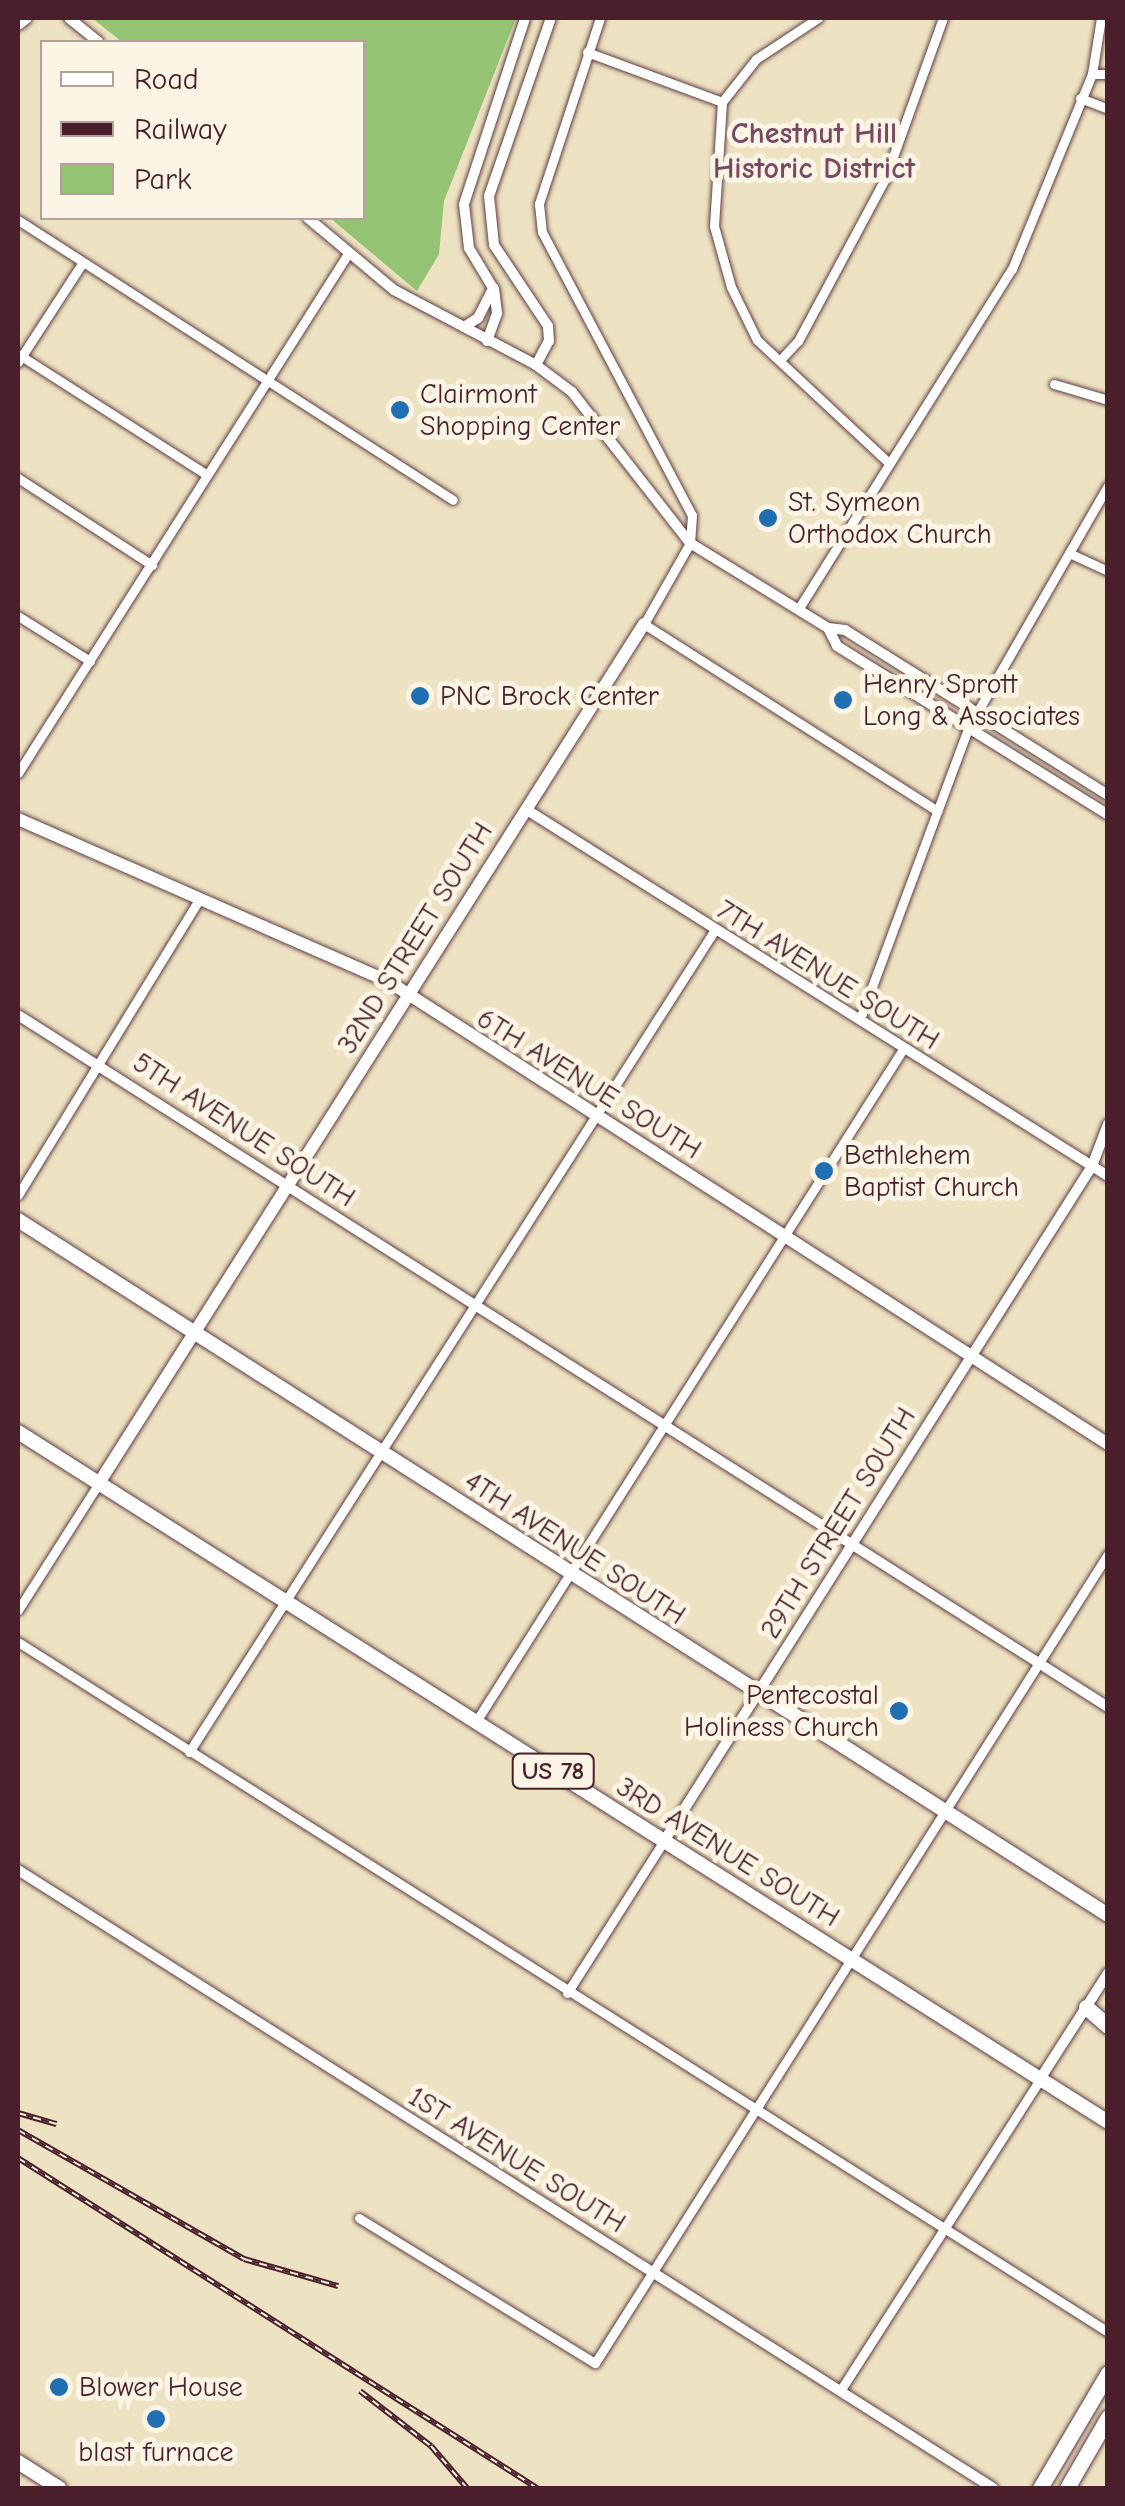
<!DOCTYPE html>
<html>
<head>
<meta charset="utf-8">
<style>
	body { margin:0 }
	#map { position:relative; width:1125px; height:2506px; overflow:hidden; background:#ede2c1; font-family:"Comic Neue",sans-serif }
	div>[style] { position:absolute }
	.green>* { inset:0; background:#94c473 }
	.roads { filter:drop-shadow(0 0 2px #623c42) drop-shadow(0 0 2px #623c42) }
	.minor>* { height:9px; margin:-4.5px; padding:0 4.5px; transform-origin:4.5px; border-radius:4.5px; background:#fff }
	.tertiary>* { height:10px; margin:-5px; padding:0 5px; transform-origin:5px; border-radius:5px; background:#fff }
	.secondary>* { height:12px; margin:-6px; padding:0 6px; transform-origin:6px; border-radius:6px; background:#fff }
	.primary>* { height:14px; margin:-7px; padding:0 7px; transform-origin:7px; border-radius:7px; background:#fff }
	.motorway>* { height:15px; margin:-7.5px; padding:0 7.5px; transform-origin:7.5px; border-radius:7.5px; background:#fff }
	.rail>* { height:6px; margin-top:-3px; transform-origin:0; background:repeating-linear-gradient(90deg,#fcf5e5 0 8px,#4a1f2b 0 16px); box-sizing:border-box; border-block:2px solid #4a1f2b }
	.dots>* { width:28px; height:28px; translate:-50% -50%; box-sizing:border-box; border:5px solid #fcf5e5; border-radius:50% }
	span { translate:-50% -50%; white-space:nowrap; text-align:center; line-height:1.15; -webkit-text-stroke:10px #fcf5e5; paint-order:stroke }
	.shield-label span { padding:2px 8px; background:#fcf5e5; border:2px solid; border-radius:8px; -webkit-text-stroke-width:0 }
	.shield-label { font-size:25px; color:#4a1f2b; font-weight:700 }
	.poi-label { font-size:28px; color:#4a1f2b }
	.left { translate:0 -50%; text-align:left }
	.right { translate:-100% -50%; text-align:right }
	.street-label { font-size:28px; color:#4a1f2b }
	.neighbourhood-label { font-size:30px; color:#7b4863; font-weight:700 }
	.frame { position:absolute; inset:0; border:20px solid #4a1f2b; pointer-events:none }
	.legend { position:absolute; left:40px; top:40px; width:325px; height:180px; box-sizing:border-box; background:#fcf5e5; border:2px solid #b59f9b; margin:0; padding:12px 18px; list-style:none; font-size:30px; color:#4a1f2b }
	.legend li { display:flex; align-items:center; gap:20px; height:50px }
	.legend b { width:50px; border:2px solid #b59f9b }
</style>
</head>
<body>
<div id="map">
	<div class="green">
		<div style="clip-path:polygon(92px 18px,516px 18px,444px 201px,439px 254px,417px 291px,330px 218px,362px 218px,362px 42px,122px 42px)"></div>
	</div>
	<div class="roads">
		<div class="minor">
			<div style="left:600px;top:18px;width:196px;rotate:108.2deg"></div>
			<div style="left:539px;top:204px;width:28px;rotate:84deg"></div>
			<div style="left:542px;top:232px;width:320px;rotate:62.1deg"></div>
			<div style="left:692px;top:515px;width:28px;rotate:94deg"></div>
			<div style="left:690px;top:543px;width:93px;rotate:119.6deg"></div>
			<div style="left:644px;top:624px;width:348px;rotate:32.5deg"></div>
			<div style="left:818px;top:18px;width:74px;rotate:146.5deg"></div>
			<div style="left:756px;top:59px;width:55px;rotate:128.3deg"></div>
			<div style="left:722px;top:102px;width:124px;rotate:93.7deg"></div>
			<div style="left:714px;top:226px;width:63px;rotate:74.4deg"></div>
			<div style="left:731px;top:287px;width:59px;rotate:63.9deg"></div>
			<div style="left:757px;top:340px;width:180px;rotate:43deg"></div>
			<div style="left:18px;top:25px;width:11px;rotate:-38deg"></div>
			<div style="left:587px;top:52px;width:144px;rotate:20.3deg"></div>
			<div style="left:1092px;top:74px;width:16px"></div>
			<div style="left:1080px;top:98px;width:30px;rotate:21deg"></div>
			<div style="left:18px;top:220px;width:517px;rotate:32.77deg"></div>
			<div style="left:18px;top:354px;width:223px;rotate:32.6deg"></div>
			<div style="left:781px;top:359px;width:25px;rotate:-47deg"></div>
			<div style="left:798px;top:341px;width:184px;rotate:-61.8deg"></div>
			<div style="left:885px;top:179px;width:171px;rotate:-70.2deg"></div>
			<div style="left:18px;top:362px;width:119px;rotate:-57deg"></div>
			<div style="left:1054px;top:384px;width:56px;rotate:16.5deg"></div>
			<div style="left:18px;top:478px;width:160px;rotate:33deg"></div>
			<div style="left:1069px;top:553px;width:43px;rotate:24.8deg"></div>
			<div style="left:799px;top:608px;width:400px;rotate:-57.9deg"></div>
			<div style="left:1012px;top:269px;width:211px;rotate:-67.7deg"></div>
			<div style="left:1092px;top:74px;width:57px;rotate:-80.9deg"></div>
			<div style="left:18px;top:616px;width:85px;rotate:32deg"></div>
			<div style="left:18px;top:773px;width:617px;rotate:-57.57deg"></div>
			<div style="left:860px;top:1019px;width:310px;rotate:-69.6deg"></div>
			<div style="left:968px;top:728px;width:280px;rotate:-60deg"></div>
			<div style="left:18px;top:1195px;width:342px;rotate:-58.5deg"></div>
			<div style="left:18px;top:1610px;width:151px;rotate:-57.5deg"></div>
			<div style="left:18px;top:1642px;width:1290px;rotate:32.33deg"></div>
			<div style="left:475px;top:1723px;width:798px;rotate:-57.58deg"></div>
			<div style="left:189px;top:1752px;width:975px;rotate:-57.4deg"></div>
			<div style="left:567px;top:1993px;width:180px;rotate:-57.5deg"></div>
			<div style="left:359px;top:2218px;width:277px;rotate:31.6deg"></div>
			<div style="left:595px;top:2363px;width:958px;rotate:-57.62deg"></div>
			<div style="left:840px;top:2391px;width:371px;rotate:-57.3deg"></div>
		</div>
		<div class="tertiary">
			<div style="left:69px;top:18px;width:38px;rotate:39deg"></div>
			<div style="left:308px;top:218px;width:112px;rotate:39.9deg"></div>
			<div style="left:394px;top:290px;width:161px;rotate:27.8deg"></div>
			<div style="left:536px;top:365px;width:45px;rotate:36.9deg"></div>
			<div style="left:572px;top:392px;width:192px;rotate:52deg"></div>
			<div style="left:690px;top:543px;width:162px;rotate:31.6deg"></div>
			<div style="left:828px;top:628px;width:20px;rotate:63deg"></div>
			<div style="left:837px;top:646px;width:319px;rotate:31.9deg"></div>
			<div style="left:464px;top:327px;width:17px;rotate:-33deg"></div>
			<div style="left:478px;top:318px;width:34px;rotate:-63deg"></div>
			<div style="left:493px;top:288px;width:47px;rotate:-121deg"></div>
			<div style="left:469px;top:248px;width:44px;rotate:-96.5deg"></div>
			<div style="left:464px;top:204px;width:196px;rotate:-71.8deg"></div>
			<div style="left:487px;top:341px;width:30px;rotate:-70deg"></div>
			<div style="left:497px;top:313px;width:24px;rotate:-97deg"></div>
			<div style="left:536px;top:365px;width:27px;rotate:-62deg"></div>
			<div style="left:549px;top:341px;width:15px;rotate:-94deg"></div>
			<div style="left:548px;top:326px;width:97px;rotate:-123.7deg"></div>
			<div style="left:494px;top:245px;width:49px;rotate:-95.8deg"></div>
			<div style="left:489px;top:196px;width:188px;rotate:-70.8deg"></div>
			<div style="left:828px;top:628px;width:17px;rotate:7deg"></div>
			<div style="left:845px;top:630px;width:310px;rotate:32.1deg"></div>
			<div style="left:527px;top:810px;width:687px;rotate:32.21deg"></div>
			<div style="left:18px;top:1015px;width:1291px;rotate:32.41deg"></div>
			<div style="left:664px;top:1841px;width:799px;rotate:-57.62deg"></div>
			<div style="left:1092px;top:1166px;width:45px;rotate:-69.1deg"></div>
			<div style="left:18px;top:1870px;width:1154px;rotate:32.37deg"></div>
			<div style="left:1040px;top:2079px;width:126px;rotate:-57.3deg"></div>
		</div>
		<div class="secondary">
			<div style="left:18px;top:819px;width:407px;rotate:23.7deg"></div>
			<div style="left:391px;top:983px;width:852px;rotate:32.74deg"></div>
			<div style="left:99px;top:1483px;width:1017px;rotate:-57.61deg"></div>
		</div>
		<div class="primary">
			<div style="left:18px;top:1220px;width:1293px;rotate:32.52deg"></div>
			<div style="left:18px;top:1432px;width:1290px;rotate:32.33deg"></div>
			<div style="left:18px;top:2462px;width:49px;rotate:32.4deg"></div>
		</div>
		<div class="motorway">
			<div style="left:1086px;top:2007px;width:29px;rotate:41deg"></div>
			<div style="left:1040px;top:2488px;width:134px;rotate:-59.4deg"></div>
			<div style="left:1067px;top:2488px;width:82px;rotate:-60deg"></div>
		</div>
	</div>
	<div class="rail">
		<div style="left:18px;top:2113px;width:40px;rotate:16deg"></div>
		<div style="left:18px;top:2130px;width:260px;rotate:29.7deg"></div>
		<div style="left:244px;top:2259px;width:98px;rotate:16deg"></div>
		<div style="left:18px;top:2158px;width:615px;rotate:32.45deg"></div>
		<div style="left:360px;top:2391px;width:90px;rotate:37.8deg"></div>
		<div style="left:431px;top:2446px;width:55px;rotate:49.4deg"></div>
	</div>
	<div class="dots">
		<div style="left:400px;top:410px;background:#1f6fb2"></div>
		<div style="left:768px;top:518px;background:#1f6fb2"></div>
		<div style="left:420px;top:696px;background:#1f6fb2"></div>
		<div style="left:843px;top:700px;background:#1f6fb2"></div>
		<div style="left:824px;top:1171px;background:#1f6fb2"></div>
		<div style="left:899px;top:1711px;background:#1f6fb2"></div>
		<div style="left:59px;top:2387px;background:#1f6fb2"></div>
		<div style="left:156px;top:2419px;background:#1f6fb2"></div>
	</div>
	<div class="shield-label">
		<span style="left:553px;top:1771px">US 78</span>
	</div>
	<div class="poi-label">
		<span class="left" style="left:420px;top:410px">Clairmont<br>Shopping Center</span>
		<span class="left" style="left:788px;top:518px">St. Symeon<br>Orthodox Church</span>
		<span class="left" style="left:863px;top:700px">Henry Sprott<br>Long &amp; Associates</span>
		<span class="left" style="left:440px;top:696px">PNC Brock Center</span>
		<span class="left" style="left:844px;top:1171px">Bethlehem<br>Baptist Church</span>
		<span class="right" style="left:879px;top:1711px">Pentecostal<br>Holiness Church</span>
		<span class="left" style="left:79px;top:2387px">Blower House</span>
		<span style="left:156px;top:2452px">blast furnace</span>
	</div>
	<div class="street-label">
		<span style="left:415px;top:938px;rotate:-58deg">32ND STREET SOUTH</span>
		<span style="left:828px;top:975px;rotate:32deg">7TH AVENUE SOUTH</span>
		<span style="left:589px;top:1084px;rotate:32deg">6TH AVENUE SOUTH</span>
		<span style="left:244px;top:1130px;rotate:33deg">5TH AVENUE SOUTH</span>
		<span style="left:838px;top:1523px;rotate:-58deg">29TH STREET SOUTH</span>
		<span style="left:575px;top:1548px;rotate:33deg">4TH AVENUE SOUTH</span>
		<span style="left:728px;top:1852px;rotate:32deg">3RD AVENUE SOUTH</span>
		<span style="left:517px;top:2160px;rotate:32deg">1ST AVENUE SOUTH</span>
	</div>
	<div class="neighbourhood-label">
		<span style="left:814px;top:151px">Chestnut Hill<br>Historic District</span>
	</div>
	<div class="frame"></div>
	<ul class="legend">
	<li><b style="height:12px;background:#fff"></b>Road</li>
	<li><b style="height:12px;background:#4a1f2b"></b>Railway</li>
	<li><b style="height:28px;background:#94c473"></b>Park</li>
	</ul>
</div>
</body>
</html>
